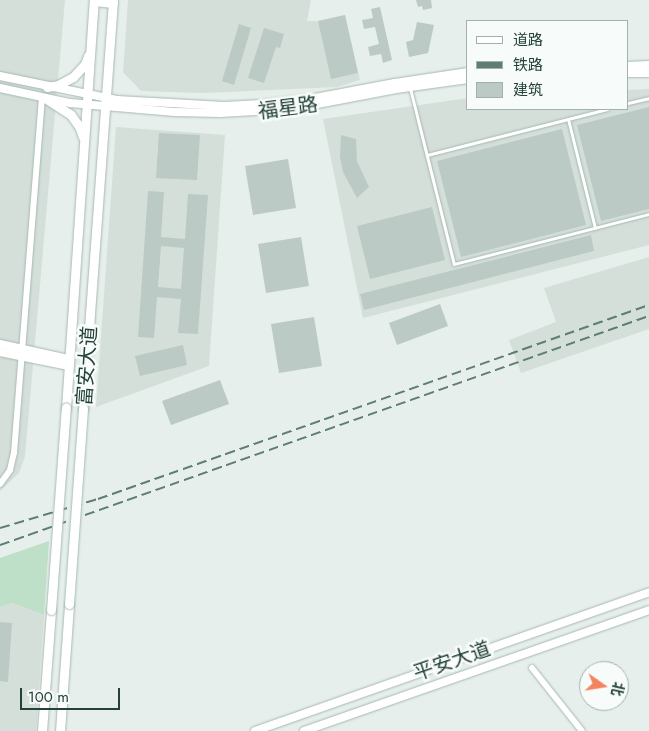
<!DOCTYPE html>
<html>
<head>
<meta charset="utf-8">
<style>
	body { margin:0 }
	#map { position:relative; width:649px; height:731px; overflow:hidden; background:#e6efeb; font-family:Jost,"Noto Sans SC",sans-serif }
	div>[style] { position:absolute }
	.built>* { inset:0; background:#d4dfda }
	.green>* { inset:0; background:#bfe0c8 }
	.building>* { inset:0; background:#bbcac4 }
	.roads { filter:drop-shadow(0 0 1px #a8b8b2) drop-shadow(0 0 1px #a8b8b2) }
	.service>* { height:3px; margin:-1.5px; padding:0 1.5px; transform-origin:1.5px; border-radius:1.5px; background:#fff }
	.minor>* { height:6px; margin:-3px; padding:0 3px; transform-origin:3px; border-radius:3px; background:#fff }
	.tertiary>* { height:8px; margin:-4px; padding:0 4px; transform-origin:4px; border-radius:4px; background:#fff }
	.secondary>* { height:9px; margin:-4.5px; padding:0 4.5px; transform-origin:4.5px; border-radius:4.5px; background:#fff }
	.rail>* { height:2px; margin-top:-1px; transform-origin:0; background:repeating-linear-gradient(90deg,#5f7d75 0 10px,transparent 0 15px) }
	.bridges { filter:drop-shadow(0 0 1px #a4bbb3) drop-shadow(0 0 1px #a4bbb3) }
	.secondary-bridge>* { height:9px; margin:-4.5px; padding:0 4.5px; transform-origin:4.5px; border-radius:4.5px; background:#fff }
	span { translate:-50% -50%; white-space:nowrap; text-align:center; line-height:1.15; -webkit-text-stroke:5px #f7fbf9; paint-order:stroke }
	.street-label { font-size:20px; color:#24423a }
	.legend { position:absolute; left:466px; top:20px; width:162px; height:90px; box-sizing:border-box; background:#f7fbf9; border:1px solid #a3b1ad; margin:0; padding:6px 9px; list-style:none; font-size:15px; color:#24423a }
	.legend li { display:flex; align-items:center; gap:10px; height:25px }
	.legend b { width:25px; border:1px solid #a3b1ad }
	.north { position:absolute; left:579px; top:661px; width:50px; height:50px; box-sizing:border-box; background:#f7fbf9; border:1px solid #a3b1ad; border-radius:50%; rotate:103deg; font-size:14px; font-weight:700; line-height:20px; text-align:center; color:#24423a }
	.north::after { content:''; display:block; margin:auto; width:18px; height:22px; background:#f4845f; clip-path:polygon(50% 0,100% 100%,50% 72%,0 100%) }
	.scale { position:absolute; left:20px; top:688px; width:100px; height:22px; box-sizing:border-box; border:2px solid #24423a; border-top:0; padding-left:6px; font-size:15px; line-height:18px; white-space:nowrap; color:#24423a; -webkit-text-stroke:4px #f7fbf9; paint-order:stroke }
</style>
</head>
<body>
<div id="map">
	<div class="built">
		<div style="clip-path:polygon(0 0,65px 0,25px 456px,19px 473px,0 491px)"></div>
		<div style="clip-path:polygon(128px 0,311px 0,307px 21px,318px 21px,345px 15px,360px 80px,337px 87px,203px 93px,141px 91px,123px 72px)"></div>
		<div style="clip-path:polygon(649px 89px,649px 245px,363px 318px,323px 119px,468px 98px,468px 109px,628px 109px,628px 90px)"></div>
		<div style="clip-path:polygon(116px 127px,225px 135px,209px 366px,96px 407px)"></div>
		<div style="clip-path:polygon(649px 257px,649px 329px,521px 373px,509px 340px,556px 322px,544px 288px)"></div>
		<div style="clip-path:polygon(11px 603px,44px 615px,36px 731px,0 731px,0 607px)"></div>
	</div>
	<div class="green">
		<div style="clip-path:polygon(49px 541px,44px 615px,12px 603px,0 607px,0 558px)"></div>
	</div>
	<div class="building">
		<div style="clip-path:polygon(416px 0,431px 0,432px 8px,423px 10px,422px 6px,418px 7px)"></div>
		<div style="clip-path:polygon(380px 7px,392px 60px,383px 63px,381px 54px,370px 56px,368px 47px,379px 44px,377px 36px,375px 27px,364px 29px,362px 20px,373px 18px,371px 9px)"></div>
		<div style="clip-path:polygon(345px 15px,358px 73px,331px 79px,318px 21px)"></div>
		<div style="clip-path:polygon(417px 22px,434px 25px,428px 53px,409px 57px,406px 42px,413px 40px)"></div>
		<div style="clip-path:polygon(239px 24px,251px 28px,234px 85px,222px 81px)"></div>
		<div style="clip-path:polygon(264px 28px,284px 34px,280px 48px,276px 47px,264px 83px,248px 78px)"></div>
		<div style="clip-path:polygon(649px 107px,649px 209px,601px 221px,577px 125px)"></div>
		<div style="clip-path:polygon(562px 129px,586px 225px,461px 257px,437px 161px)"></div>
		<div style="clip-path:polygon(159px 133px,200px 135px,197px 180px,156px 178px)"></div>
		<div style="clip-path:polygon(341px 135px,356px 139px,357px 161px,369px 187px,357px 198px,343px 172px,340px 157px)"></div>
		<div style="clip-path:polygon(288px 159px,296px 208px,253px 215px,245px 166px)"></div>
		<div style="clip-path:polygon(evenodd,148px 191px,164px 192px,161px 237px,185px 239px,188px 194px,208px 195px,198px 334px,178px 333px,181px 299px,157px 297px,154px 338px,138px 337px,148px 191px,161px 246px,184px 248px,181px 289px,158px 287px,161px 246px)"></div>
		<div style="clip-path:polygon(432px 207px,445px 260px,370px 279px,357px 226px)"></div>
		<div style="clip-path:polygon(591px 235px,594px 251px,364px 310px,360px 294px)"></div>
		<div style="clip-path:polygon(301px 237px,309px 286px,266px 293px,258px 244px)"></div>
		<div style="clip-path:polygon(440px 304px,448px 326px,397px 345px,389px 323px)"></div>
		<div style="clip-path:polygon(314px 317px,322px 366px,279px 373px,271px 324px)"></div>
		<div style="clip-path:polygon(183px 345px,187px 365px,140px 376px,135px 356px)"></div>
		<div style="clip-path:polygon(220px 380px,229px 404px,171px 425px,162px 401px)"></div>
		<div style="clip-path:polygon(0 622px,12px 623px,8px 682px,0 681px)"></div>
	</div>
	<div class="roads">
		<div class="service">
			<div style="left:410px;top:88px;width:181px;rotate:76deg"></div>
			<div style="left:454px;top:264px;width:201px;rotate:-14.4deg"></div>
			<div style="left:628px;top:103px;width:22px;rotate:-13deg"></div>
			<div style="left:568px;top:119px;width:112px;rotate:76.1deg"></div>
			<div style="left:427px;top:155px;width:186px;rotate:-14.3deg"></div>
		</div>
		<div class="minor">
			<div style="left:0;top:484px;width:17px;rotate:-54deg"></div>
			<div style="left:10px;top:470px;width:17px;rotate:-77deg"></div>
			<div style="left:14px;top:453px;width:357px;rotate:-85.5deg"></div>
			<div style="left:532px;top:668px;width:80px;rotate:51.6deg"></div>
		</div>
		<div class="tertiary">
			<div style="left:628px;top:66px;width:21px;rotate:-3deg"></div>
			<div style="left:628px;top:73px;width:21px"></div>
			<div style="left:0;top:76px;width:119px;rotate:11.6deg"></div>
			<div style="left:117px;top:100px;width:107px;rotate:3.2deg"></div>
			<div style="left:224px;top:106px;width:39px;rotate:-3deg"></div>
			<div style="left:263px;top:104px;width:47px;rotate:-6.1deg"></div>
			<div style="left:310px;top:99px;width:86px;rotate:-10.7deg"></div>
			<div style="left:395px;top:83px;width:74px;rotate:-8.6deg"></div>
			<div style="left:0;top:88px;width:72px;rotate:12.1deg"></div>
			<div style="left:70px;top:103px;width:105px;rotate:4.9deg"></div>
			<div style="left:175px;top:112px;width:45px;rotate:1.3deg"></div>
			<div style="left:220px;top:113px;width:71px;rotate:-3.2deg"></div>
			<div style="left:291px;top:109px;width:107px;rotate:-10.8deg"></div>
			<div style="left:396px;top:89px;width:73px;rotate:-7.9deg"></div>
			<div style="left:0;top:344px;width:71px;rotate:12.3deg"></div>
			<div style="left:0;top:352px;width:69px;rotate:11.6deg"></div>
			<div style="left:255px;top:731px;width:418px;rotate:-19.4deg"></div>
			<div style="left:304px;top:731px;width:366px;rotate:-19.3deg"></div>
		</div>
		<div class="secondary">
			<div style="left:94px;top:1px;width:19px;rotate:6deg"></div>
			<div style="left:47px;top:87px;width:11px;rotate:-10deg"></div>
			<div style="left:58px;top:85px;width:17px;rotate:-28deg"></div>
			<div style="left:73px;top:77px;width:18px;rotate:-47deg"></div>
			<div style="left:85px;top:64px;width:9px;rotate:-69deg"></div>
			<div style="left:45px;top:98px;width:31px;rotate:33deg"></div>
			<div style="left:71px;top:115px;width:16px;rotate:55deg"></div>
			<div style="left:80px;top:128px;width:9px;rotate:72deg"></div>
			<div style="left:66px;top:408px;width:409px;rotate:-86.1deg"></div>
			<div style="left:83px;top:409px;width:410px;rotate:-85.8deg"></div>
			<div style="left:42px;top:731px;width:121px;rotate:-85.7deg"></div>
			<div style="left:60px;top:731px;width:127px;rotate:-85.9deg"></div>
		</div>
	</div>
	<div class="rail">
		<div style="left:0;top:528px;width:102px;rotate:-16.5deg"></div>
		<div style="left:98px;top:499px;width:584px;rotate:-19.4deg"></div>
		<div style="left:0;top:545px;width:688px;rotate:-19.44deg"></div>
	</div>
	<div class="bridges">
		<div class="secondary-bridge">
			<div style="left:69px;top:604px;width:196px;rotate:-85.9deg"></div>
			<div style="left:51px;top:610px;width:203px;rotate:-85.8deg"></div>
		</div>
	</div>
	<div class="street-label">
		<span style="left:288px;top:108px;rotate:-7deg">福星路</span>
		<span style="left:87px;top:366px;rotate:-86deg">富安大道</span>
		<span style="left:452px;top:661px;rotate:-19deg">平安大道</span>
	</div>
	<ul class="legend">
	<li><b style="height:6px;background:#fff"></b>道路</li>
	<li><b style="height:6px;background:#5f7d75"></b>铁路</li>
	<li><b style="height:14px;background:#bbcac4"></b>建筑</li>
	</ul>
	<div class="north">北</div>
	<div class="scale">100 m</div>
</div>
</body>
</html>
